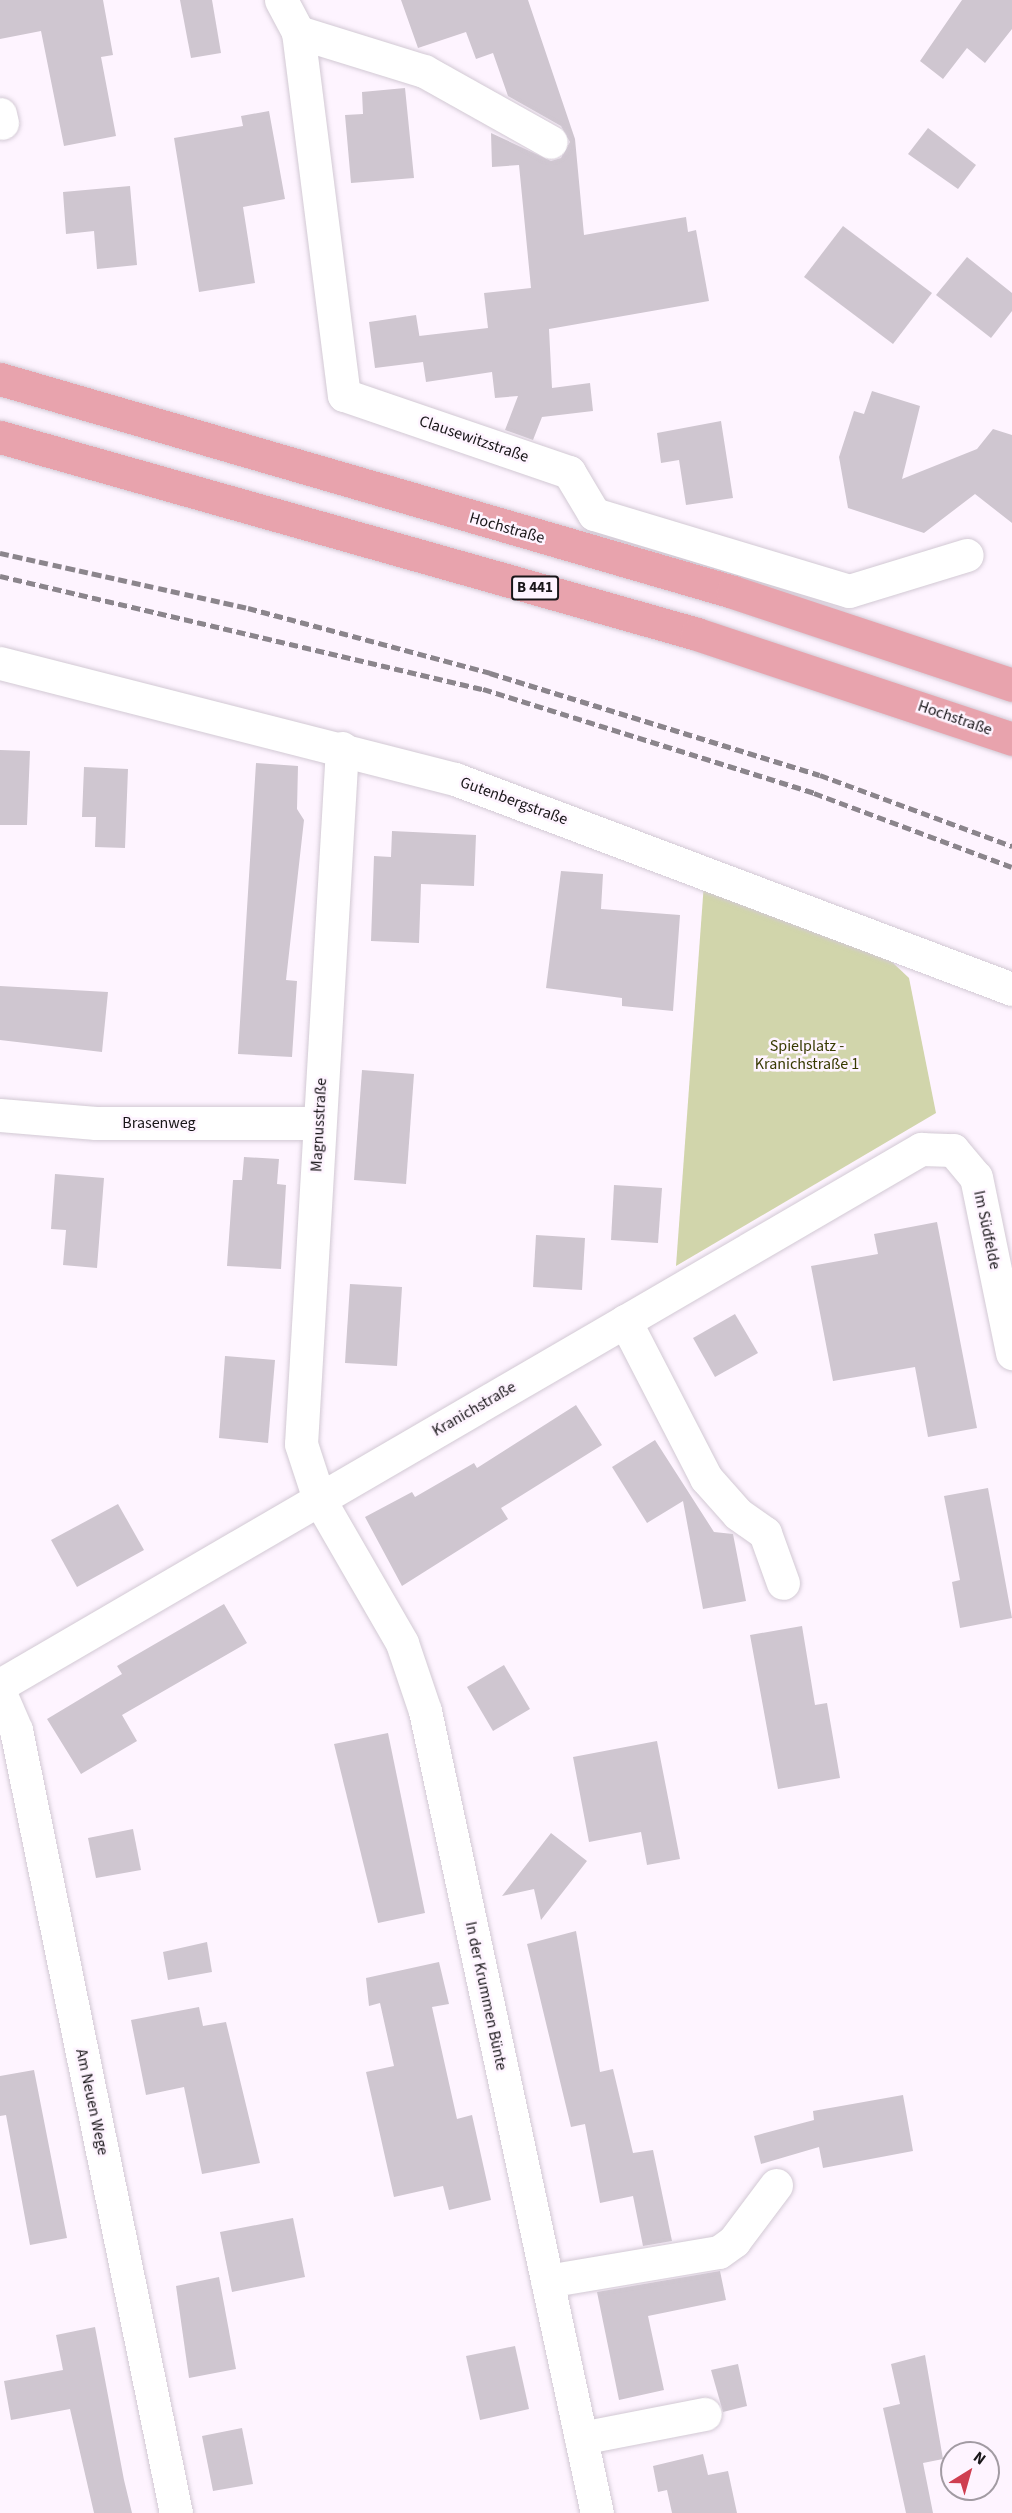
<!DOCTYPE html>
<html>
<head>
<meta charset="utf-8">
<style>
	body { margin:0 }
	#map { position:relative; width:1012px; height:2513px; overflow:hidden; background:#fef4ff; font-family:"Source Sans 3",sans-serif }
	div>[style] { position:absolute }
	.green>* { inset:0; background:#d1d5ab }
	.building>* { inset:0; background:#cfc6d0 }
	.roads { filter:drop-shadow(0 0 2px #d2c9d4) drop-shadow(0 0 2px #d2c9d4) }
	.minor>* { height:33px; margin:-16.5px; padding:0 16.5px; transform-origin:16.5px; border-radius:16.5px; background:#fff }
	.major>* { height:33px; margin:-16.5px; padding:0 16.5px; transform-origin:16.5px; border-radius:16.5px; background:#e8a3ad }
	.rail>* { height:4.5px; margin-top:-2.25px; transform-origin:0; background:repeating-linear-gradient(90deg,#8b858c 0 9px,transparent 0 13.5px) }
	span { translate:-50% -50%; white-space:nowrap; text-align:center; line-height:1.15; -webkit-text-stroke:5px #fef4ff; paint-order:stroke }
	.shield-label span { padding:2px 4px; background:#fef4ff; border:2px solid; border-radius:4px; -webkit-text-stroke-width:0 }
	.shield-label { font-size:15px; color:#191619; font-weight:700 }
	.street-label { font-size:16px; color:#191619 }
	.park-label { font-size:16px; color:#373900 }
	.north { position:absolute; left:940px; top:2441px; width:60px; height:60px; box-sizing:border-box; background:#fef4ff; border:2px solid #a29ba3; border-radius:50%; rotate:37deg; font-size:16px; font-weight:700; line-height:24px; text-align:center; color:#191619 }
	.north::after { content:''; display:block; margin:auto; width:21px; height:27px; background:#cf3f51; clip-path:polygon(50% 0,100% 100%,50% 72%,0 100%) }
</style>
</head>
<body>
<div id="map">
	<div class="green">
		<div style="clip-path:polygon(704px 883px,872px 943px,909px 978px,936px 1113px,676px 1266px)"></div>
	</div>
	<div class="building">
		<div style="clip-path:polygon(0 0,103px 0,113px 55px,101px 57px,116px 136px,64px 146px,41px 31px,0 39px)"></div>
		<div style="clip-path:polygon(180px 0,212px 0,221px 53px,191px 58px)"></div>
		<div style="clip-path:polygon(401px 0,528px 0,575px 139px,584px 235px,686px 217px,688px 232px,696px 230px,709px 301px,549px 329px,552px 388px,590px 383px,593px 411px,542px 417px,533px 440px,505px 430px,518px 396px,495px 398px,492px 372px,426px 382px,423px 362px,375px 368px,369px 322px,416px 315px,421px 346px,419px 336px,488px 328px,484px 293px,531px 288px,519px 165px,492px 167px,491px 133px,551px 161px,561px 158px,570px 142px,561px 126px,508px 96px,493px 53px,476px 59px,466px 32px,418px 48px)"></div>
		<div style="clip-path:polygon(962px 0,1012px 0,1012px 29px,985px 63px,967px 48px,943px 79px,920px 61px)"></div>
		<div style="clip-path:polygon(405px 88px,414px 178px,351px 183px,345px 115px,363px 114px,362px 92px)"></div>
		<div style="clip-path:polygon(269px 111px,285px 199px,243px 207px,255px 283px,199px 292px,174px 138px,243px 126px,241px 116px)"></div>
		<div style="clip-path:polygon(928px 128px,976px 165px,958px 189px,908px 154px)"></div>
		<div style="clip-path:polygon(130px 186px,137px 265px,97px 269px,94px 231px,66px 234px,63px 192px)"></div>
		<div style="clip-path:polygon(843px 226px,932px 293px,893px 344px,804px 277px)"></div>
		<div style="clip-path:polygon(967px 257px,1012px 293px,1012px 311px,991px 338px,936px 295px)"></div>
		<div style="clip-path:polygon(872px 391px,920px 406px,902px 479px,977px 449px,993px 429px,1012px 435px,1012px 523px,975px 494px,924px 533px,848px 508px,839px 457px,854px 411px,864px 414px)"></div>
		<div style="clip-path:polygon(721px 421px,733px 498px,686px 505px,679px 460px,661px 463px,657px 433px)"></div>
		<div style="clip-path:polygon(0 750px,30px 751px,27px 825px,0 825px)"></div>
		<div style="clip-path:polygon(256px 763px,298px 766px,297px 809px,304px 820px,286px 980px,297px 981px,292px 1057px,238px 1054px)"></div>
		<div style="clip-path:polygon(84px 767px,128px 769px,125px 848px,95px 847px,96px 817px,82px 817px)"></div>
		<div style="clip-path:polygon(392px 831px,476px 835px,474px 886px,421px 884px,419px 943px,371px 941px,374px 856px,391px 857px)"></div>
		<div style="clip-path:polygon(561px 871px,603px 874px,601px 909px,680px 915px,673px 1011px,622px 1006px,622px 998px,546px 988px)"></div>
		<div style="clip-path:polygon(0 986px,108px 992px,102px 1052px,0 1040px)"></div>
		<div style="clip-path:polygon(362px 1070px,414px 1074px,406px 1184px,354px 1180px)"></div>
		<div style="clip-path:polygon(244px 1157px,279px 1159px,277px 1184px,286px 1185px,281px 1269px,227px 1266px,233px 1180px,242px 1180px)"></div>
		<div style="clip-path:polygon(55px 1174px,104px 1178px,97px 1268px,63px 1265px,66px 1230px,51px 1229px)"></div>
		<div style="clip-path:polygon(614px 1185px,662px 1188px,658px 1243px,611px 1240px)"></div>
		<div style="clip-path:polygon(937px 1222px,977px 1428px,928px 1437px,915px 1367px,833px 1381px,811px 1266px,878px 1254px,874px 1234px)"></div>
		<div style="clip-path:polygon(536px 1235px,585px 1238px,582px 1290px,533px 1287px)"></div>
		<div style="clip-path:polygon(350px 1284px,402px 1287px,397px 1366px,345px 1363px)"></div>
		<div style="clip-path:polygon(735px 1314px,758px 1353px,715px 1377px,693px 1338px)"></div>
		<div style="clip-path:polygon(225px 1356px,275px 1360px,268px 1443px,219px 1438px)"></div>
		<div style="clip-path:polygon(576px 1405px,602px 1445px,501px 1508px,508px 1519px,402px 1586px,365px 1517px,412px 1492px,415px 1497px,474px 1463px,477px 1468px)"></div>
		<div style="clip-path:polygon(655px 1440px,714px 1532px,733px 1534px,746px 1601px,703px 1609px,683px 1501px,647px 1523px,612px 1467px)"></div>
		<div style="clip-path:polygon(988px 1488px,1012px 1618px,960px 1628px,952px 1582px,960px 1580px,944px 1496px)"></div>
		<div style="clip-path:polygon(118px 1504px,144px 1550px,77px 1587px,51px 1540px)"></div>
		<div style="clip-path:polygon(224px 1604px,247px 1643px,122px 1715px,137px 1741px,81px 1774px,47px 1719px,122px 1674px,117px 1666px)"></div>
		<div style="clip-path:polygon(802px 1626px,815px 1705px,827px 1703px,840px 1778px,778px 1789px,750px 1635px)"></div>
		<div style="clip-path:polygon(504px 1665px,530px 1709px,493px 1731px,467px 1687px)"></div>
		<div style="clip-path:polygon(388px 1733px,425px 1913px,378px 1923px,334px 1744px)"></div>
		<div style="clip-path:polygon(657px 1741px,680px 1859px,647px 1865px,641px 1832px,589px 1842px,573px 1757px)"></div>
		<div style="clip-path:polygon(133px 1829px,141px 1870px,96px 1878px,88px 1838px)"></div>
		<div style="clip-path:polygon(551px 1833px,587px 1861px,541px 1920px,534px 1889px,502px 1896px)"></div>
		<div style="clip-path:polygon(576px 1931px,600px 2072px,613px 2069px,633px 2153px,653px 2150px,672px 2241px,643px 2246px,633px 2196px,600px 2203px,585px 2124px,571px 2127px,527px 1944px)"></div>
		<div style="clip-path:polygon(207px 1942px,212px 1972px,168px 1980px,163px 1952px)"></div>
		<div style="clip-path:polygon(439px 1962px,449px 2004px,432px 2007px,457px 2119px,472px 2115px,491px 2200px,449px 2210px,443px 2186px,394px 2197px,366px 2072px,394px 2066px,380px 2003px,369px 2006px,366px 1978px)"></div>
		<div style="clip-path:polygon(199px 2007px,203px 2026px,226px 2022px,260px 2163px,202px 2174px,184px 2087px,146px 2095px,131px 2020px)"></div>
		<div style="clip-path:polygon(34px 2070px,67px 2238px,30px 2245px,6px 2115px,0 2116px,0 2076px)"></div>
		<div style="clip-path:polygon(903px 2095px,913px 2151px,823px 2168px,819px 2147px,761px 2164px,754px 2136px,814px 2120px,813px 2111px)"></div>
		<div style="clip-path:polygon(293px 2218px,305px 2277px,232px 2292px,220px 2232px)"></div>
		<div style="clip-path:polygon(720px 2271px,726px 2300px,648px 2316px,664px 2390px,619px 2400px,597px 2292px)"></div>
		<div style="clip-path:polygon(219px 2277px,236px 2369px,189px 2378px,176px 2286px)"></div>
		<div style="clip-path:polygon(95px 2327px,124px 2480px,132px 2513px,94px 2513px,70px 2409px,11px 2420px,4px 2381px,63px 2370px,56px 2335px)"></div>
		<div style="clip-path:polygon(515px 2346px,529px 2409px,480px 2420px,466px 2356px)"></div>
		<div style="clip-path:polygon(925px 2355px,943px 2459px,923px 2463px,933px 2513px,906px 2513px,883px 2408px,900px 2404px,891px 2364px)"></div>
		<div style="clip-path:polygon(738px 2364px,747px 2406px,723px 2412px,711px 2370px)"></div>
		<div style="clip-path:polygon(242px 2428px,253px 2484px,213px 2491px,202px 2436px)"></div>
		<div style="clip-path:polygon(703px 2454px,708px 2475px,728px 2471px,737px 2513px,672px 2513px,667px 2490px,658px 2492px,653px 2466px)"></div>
	</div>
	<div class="roads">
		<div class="minor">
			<div style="left:281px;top:0;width:36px;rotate:62deg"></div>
			<div style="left:298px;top:32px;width:366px;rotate:82.8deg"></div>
			<div style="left:344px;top:395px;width:238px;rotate:18.9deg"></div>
			<div style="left:569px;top:472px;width:49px;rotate:59.2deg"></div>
			<div style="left:594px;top:514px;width:266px;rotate:16.8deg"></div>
			<div style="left:849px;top:591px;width:123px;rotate:-17deg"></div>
			<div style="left:298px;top:32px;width:132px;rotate:17.2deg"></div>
			<div style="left:424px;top:71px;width:145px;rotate:29.2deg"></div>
			<div style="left:0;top:114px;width:9px;rotate:77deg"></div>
			<div style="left:0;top:663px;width:470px;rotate:14.3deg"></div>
			<div style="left:455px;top:779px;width:595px;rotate:20.66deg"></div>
			<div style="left:342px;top:748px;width:697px;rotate:93.37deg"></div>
			<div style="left:301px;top:1444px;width:58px;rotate:71.9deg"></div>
			<div style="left:319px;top:1499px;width:166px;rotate:60deg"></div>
			<div style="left:402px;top:1643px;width:72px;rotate:71.3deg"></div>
			<div style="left:425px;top:1711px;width:820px;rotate:77.9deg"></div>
			<div style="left:0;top:1115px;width:96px;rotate:4.8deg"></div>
			<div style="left:96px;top:1123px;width:223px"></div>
			<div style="left:625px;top:1321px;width:177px;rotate:62.7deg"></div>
			<div style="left:706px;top:1478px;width:48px;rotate:48.4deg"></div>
			<div style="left:738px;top:1514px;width:33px;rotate:35deg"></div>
			<div style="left:765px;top:1533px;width:53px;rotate:70.2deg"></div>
			<div style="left:0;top:1685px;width:1066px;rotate:-30.2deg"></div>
			<div style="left:921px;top:1149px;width:32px;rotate:2deg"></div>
			<div style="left:953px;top:1150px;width:35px;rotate:50deg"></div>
			<div style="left:976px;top:1177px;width:180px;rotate:78.4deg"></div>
			<div style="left:0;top:1693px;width:40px;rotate:66.6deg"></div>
			<div style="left:16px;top:1730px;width:799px;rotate:78.45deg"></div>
			<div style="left:547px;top:2281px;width:174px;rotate:-9.6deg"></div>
			<div style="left:719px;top:2252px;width:19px;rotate:-36deg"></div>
			<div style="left:734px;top:2241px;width:70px;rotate:-53.1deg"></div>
			<div style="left:581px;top:2438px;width:126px;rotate:-11deg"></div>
		</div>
		<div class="major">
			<div style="left:0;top:379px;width:763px;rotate:16.2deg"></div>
			<div style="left:733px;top:592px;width:294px;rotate:18.4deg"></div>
			<div style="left:0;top:437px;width:724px;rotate:15.78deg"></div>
			<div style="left:697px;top:634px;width:332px;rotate:18.4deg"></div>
		</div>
	</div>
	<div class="rail">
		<div style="left:0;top:553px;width:254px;rotate:12.5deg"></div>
		<div style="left:248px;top:608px;width:251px;rotate:15deg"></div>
		<div style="left:490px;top:673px;width:345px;rotate:17.2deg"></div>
		<div style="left:820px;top:775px;width:205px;rotate:20.3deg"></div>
		<div style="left:0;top:576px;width:496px;rotate:13.2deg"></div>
		<div style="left:483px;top:689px;width:347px;rotate:17.4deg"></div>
		<div style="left:814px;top:793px;width:211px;rotate:20.5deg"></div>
	</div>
	<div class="shield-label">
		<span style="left:535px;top:588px">B 441</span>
	</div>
	<div class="street-label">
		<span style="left:474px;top:439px;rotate:19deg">Clausewitzstraße</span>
		<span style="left:507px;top:528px;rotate:16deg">Hochstraße</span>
		<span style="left:955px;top:718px;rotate:19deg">Hochstraße</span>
		<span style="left:514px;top:801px;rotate:20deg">Gutenbergstraße</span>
		<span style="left:159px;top:1123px">Brasenweg</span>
		<span style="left:319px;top:1125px;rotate:-87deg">Magnusstraße</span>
		<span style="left:987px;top:1230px;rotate:78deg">Im Südfelde</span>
		<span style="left:474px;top:1409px;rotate:-30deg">Kranichstraße</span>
		<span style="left:486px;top:1996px;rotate:78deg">In der Krummen Bünte</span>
		<span style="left:92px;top:2102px;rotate:78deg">Am Neuen Wege</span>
	</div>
	<div class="park-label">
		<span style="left:807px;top:1055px">Spielplatz -<br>Kranichstraße 1</span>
	</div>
	<div class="north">N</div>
</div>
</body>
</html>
